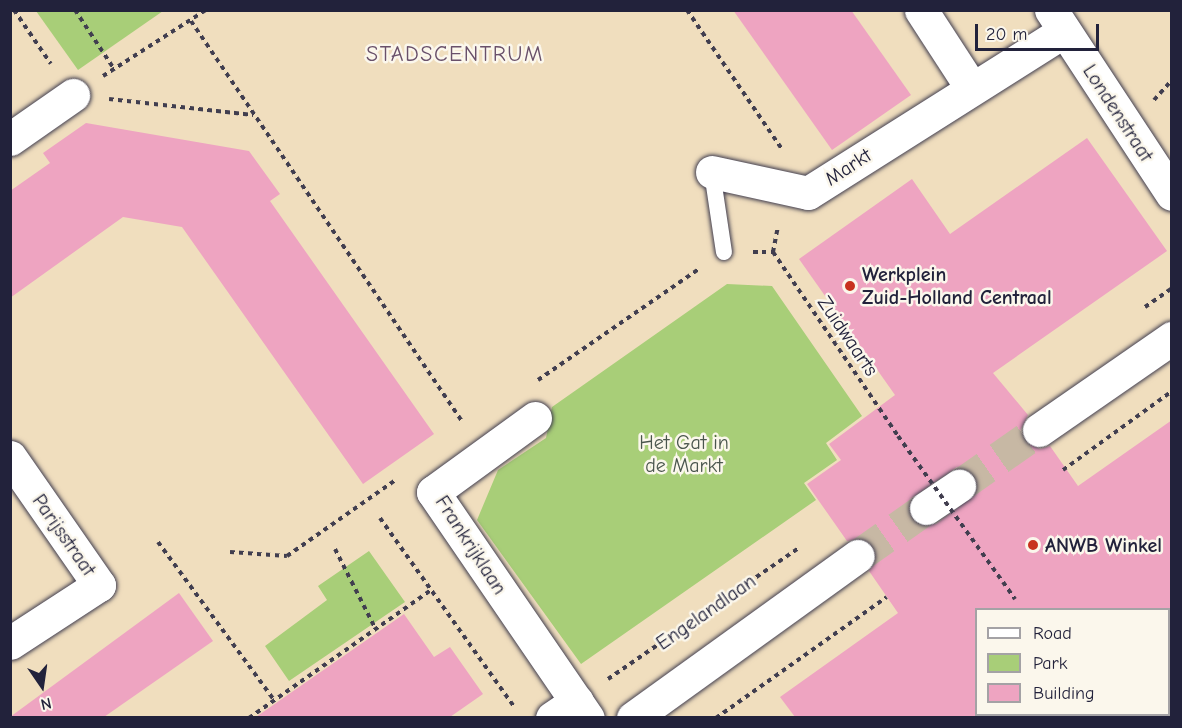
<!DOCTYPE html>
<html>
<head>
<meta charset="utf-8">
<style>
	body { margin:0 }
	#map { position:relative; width:1182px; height:728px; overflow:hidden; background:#f0debe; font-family:"Comic Neue",sans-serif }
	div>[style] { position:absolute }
	.green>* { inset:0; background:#a8ce78 }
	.building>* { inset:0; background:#eea4c1 }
	.secondary-tunnel>* { height:33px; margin-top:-16.5px; transform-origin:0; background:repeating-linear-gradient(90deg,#c7b8a4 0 33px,transparent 0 49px) }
	.path>* { height:4px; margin-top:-2px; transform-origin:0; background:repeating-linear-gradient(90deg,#413e4f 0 4.5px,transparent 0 9px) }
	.roads { filter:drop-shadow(0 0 2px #413e4f) drop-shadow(0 0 2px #413e4f) }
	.lane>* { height:16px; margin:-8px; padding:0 8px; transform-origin:8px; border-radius:8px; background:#fff }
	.street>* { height:33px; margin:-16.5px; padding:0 16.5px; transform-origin:16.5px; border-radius:16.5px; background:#fff }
	.secondary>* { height:33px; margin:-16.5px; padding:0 16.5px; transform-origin:16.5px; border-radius:16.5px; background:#fff }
	.path-bridge>* { height:4px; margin-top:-2px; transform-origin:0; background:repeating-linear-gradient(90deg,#413e4f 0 4.5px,transparent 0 9px) }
	.dots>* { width:16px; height:16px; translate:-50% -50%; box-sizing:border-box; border:3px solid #fbf7ec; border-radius:50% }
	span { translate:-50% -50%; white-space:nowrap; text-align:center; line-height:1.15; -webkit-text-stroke:5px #fbf7ec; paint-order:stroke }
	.street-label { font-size:20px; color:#22223b }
	.poi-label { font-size:20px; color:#22223b; font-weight:700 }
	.left { translate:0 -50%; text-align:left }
	.park-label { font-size:20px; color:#4a564d }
	.quarter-label { font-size:22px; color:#69506a; letter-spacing:1.5px }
	.frame { position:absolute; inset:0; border:12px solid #22223b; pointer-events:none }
	.legend { position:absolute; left:975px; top:608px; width:195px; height:108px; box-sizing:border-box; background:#fbf7ec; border:2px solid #a4a2a5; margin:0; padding:8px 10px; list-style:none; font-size:18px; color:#22223b }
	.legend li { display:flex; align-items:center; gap:12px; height:30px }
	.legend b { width:30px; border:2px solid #a4a2a5 }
	.north { position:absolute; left:12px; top:656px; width:60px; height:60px; -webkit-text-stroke:4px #fbf7ec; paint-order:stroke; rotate:167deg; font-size:16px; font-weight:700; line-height:24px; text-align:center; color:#22223b }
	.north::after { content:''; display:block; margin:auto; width:21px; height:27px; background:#22223b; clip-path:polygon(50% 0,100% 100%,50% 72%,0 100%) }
	.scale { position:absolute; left:975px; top:24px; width:124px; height:27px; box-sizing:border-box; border:3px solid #22223b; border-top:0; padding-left:8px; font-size:18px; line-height:21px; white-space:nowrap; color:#22223b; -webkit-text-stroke:4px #fbf7ec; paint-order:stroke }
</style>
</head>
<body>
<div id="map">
	<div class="green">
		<div style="clip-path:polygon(36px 11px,163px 11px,78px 70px)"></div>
		<div style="clip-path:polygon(727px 284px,772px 286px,862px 416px,826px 443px,837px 460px,804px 483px,816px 500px,581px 664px,477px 520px,498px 470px,546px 438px,552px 407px)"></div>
		<div style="clip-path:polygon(369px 551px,405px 602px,289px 681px,265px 646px,327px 600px,318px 586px)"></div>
	</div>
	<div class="building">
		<div style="clip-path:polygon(733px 10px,851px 10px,911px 95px,832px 150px)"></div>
		<div style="clip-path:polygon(86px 123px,249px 151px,280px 194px,270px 201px,434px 434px,363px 484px,182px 227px,123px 217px,10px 298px,10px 191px,50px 163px,43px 153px)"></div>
		<div style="clip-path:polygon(evenodd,1087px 138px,1167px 251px,993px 373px,1028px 415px,1020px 431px,1024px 441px,1040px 449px,1050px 446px,1078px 486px,1172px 420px,1172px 609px,976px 609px,976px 717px,795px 717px,780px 697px,898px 613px,869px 571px,875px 563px,873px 546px,865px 539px,847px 541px,807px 484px,841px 460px,829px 444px,895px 395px,799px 259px,912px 179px,950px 234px,1087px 138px,957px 467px,974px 475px,975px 495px,936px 524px,917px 524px,907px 510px,910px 499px,957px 467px)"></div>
		<div style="clip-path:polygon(179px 593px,213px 641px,104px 717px,10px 717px)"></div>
		<div style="clip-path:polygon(404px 614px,434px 657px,450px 647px,483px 694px,450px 717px,256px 717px)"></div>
	</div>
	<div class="secondary-tunnel">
		<div style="left:959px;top:486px;width:98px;rotate:-35deg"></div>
		<div style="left:858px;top:556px;width:83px;rotate:-35.2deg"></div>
	</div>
	<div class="path">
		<div style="left:14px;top:10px;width:65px;rotate:55.6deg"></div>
		<div style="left:75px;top:10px;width:71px;rotate:56.5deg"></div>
		<div style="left:687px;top:10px;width:167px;rotate:55.7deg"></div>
		<div style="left:191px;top:21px;width:485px;rotate:55.9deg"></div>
		<div style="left:103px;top:76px;width:122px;rotate:-32.7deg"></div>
		<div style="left:109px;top:99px;width:145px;rotate:6.3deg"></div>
		<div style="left:1154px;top:100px;width:27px;rotate:-48deg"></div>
		<div style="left:753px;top:252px;width:20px"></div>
		<div style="left:773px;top:252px;width:26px;rotate:-79deg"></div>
		<div style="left:773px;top:252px;width:222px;rotate:55.8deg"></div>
		<div style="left:1145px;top:307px;width:33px;rotate:-35deg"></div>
		<div style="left:538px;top:380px;width:196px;rotate:-34.6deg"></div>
		<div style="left:1063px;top:470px;width:135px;rotate:-35.9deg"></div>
		<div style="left:380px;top:518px;width:233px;rotate:54.6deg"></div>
		<div style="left:158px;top:542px;width:196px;rotate:53.7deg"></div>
		<div style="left:335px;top:549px;width:89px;rotate:63.1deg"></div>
		<div style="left:230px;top:552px;width:57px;rotate:4deg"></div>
		<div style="left:287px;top:556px;width:134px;rotate:-35deg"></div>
		<div style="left:1003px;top:582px;width:21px;rotate:55deg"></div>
		<div style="left:608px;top:679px;width:233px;rotate:-34.5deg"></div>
		<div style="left:1096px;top:714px;width:4px;rotate:63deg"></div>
		<div style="left:249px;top:718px;width:221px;rotate:-35.1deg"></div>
		<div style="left:716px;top:718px;width:209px;rotate:-35.3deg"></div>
	</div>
	<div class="roads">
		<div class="lane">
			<div style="left:712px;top:172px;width:81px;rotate:81.5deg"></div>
		</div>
		<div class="street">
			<div style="left:921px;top:10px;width:92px;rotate:57deg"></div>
			<div style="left:1051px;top:10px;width:220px;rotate:56.7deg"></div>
			<div style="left:10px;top:139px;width:77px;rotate:-34.9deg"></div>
			<div style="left:712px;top:172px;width:98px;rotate:12.3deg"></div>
			<div style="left:808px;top:193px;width:303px;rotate:-32.3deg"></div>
			<div style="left:535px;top:418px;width:126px;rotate:144deg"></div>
			<div style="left:433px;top:492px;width:274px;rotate:55.6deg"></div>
			<div style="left:10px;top:457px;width:156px;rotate:55.2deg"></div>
			<div style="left:99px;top:585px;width:106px;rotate:146.9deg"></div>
			<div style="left:552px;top:718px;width:30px;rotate:-34deg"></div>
		</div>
		<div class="secondary">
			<div style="left:1039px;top:430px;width:162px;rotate:-34.7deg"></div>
			<div style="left:926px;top:508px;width:40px;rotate:-34deg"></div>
			<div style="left:633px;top:718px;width:277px;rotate:-35.8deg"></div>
		</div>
	</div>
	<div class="path-bridge">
		<div style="left:898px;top:436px;width:180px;rotate:54.3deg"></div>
	</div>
	<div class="dots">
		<div style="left:850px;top:286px;background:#c8321e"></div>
		<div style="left:1033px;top:545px;background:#c8321e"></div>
	</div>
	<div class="street-label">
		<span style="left:1118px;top:113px;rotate:57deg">Londenstraat</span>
		<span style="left:848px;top:167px;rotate:-33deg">Markt</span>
		<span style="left:848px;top:336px;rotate:56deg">Zuidwaarts</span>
		<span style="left:64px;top:535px;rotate:55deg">Parijsstraat</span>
		<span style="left:471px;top:545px;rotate:57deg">Frankrijklaan</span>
		<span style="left:706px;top:612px;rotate:-35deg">Engelandlaan</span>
	</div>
	<div class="poi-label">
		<span class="left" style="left:862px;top:286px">Werkplein<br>Zuid-Holland Centraal</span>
		<span class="left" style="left:1045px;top:545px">ANWB Winkel</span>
	</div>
	<div class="park-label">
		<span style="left:684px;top:454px">Het Gat in<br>de Markt</span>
	</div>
	<div class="quarter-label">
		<span style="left:455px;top:55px">STADSCENTRUM</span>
	</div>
	<div class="frame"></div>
	<ul class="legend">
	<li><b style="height:8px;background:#fff"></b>Road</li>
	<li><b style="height:16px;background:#a8ce78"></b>Park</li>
	<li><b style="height:16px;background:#eea4c1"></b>Building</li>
	</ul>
	<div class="north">N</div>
	<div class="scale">20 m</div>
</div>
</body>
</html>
